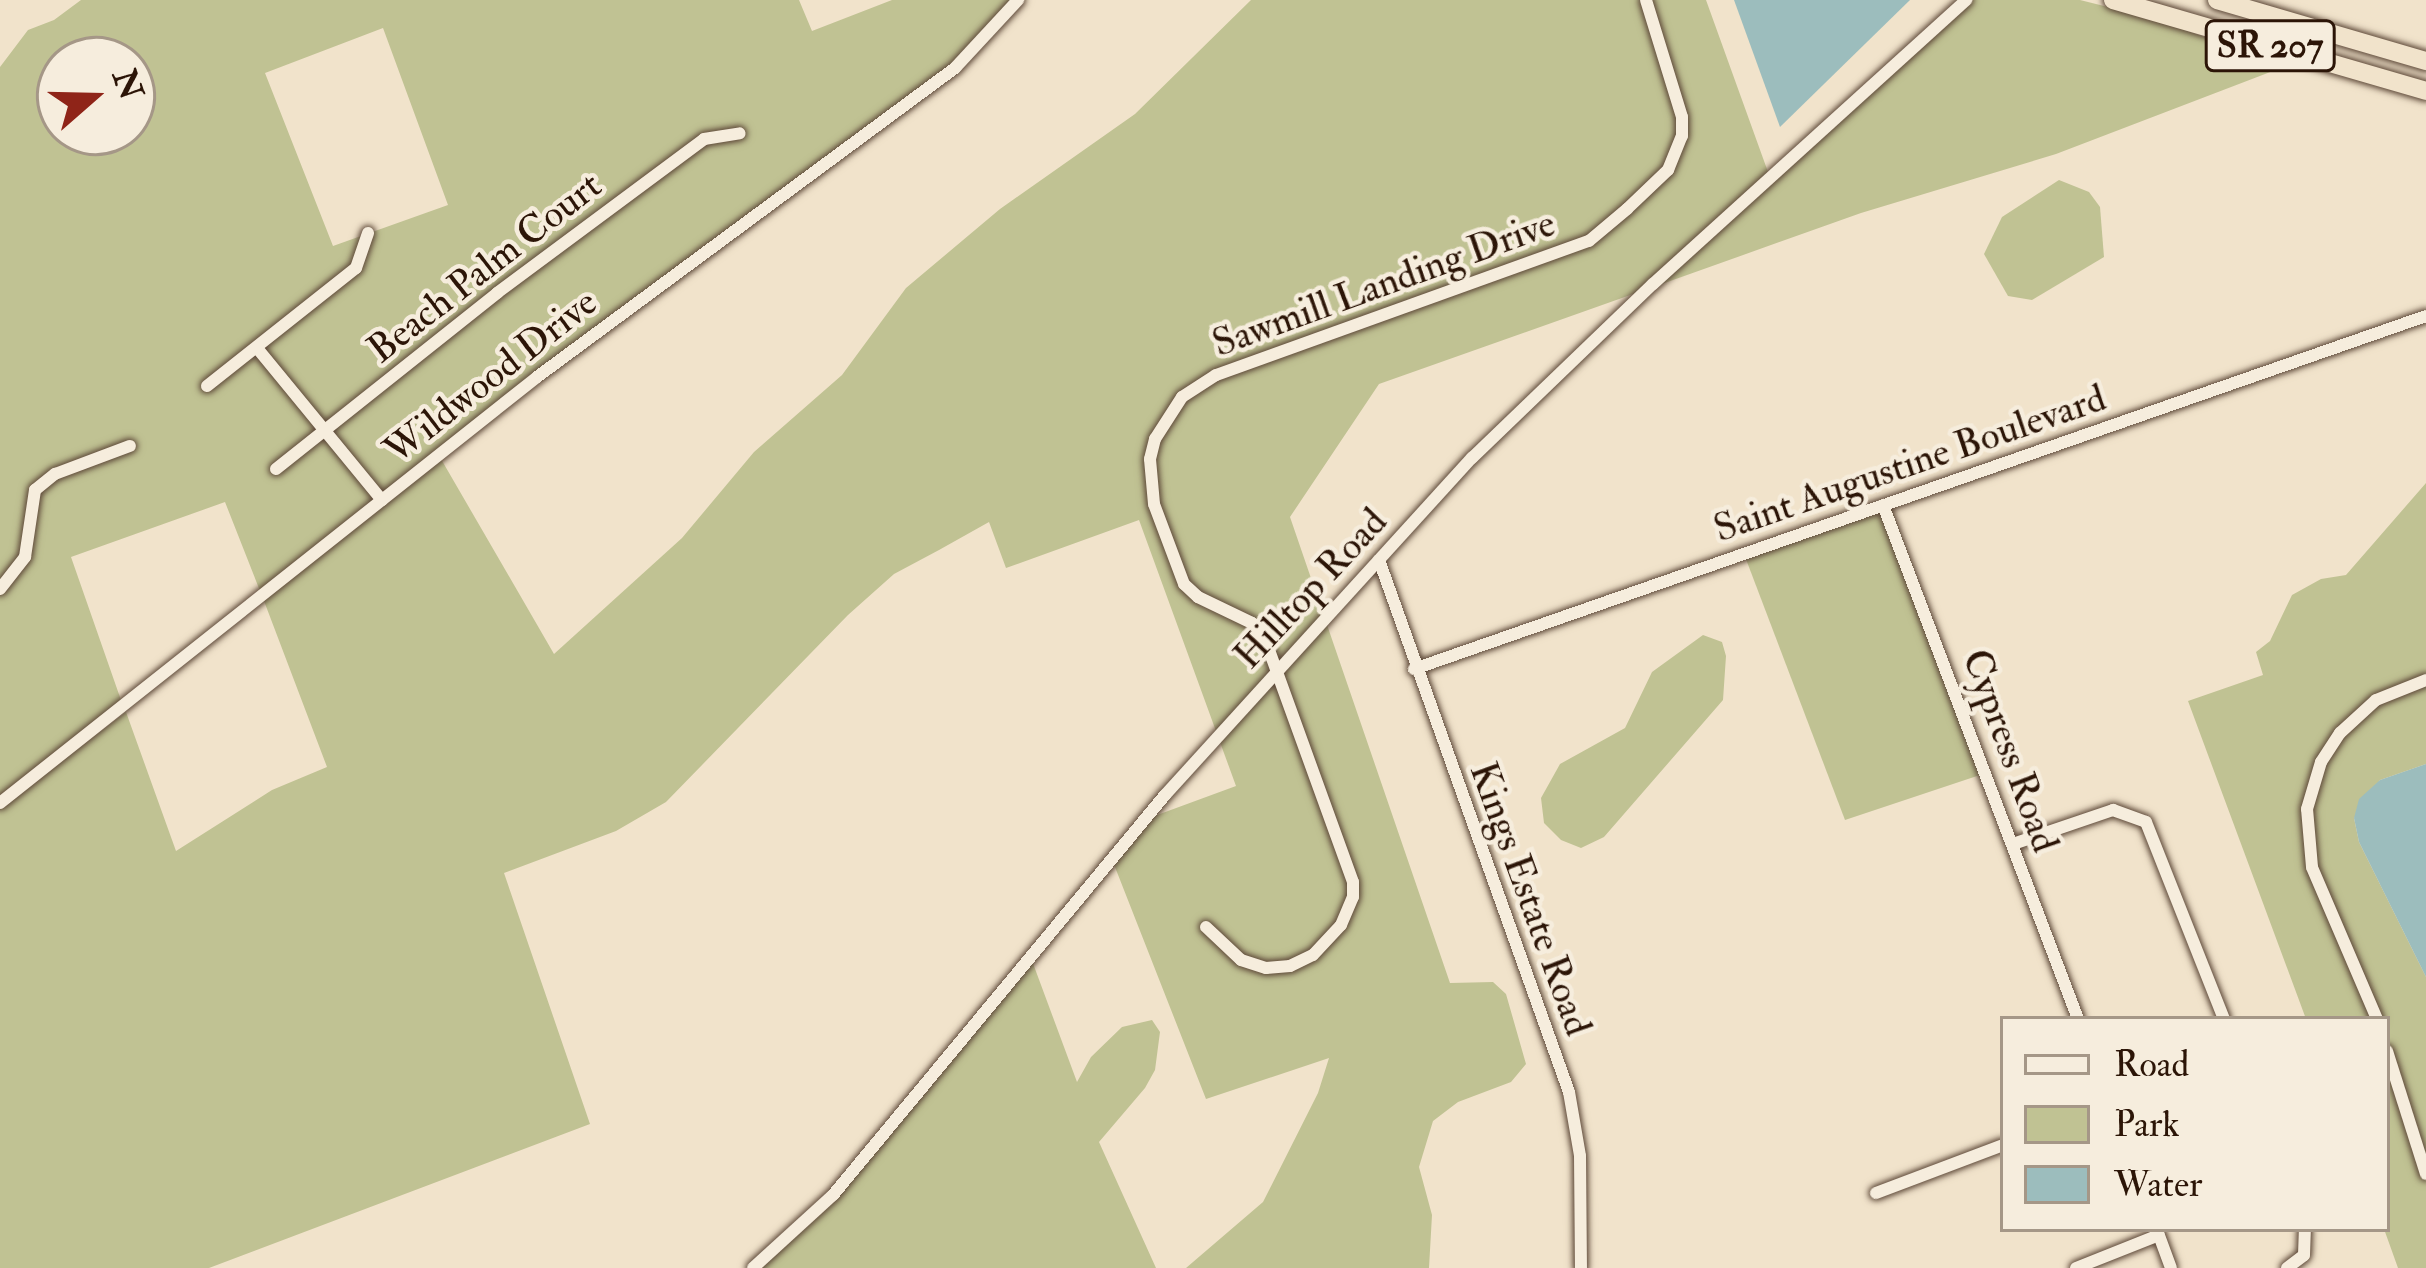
<!DOCTYPE html>
<html>
<head>
<meta charset="utf-8">
<style>
	body { margin:0 }
	#map { position:relative; width:2426px; height:1268px; overflow:hidden; background:#f1e3cb; font-family:"IM FELL Double Pica",serif }
	div>[style] { position:absolute }
	.green>* { inset:0; background:#c0c293 }
	.water>* { inset:0; background:#9cbdbd }
	.roads { filter:drop-shadow(0 0 3px #5d4838) drop-shadow(0 0 3px #5d4838) }
	.minor>* { height:12px; margin:-6px; padding:0 6px; transform-origin:6px; border-radius:6px; background:#f6eddd }
	.highway>* { height:18px; margin:-9px; padding:0 9px; transform-origin:9px; border-radius:9px; background:#f1e3cb }
	span { translate:-50% -50%; white-space:nowrap; text-align:center; line-height:1.15; -webkit-text-stroke:9px #f6eddd; paint-order:stroke }
	.shield-label span { padding:3px 9px; background:#f6eddd; border:3px solid; border-radius:9px; -webkit-text-stroke-width:0 }
	.shield-label { font-size:36px; color:#2c1507; font-weight:700 }
	.street-label { font-size:39px; color:#2c1507 }
	.legend { position:absolute; left:2000px; top:1016px; width:390px; height:216px; box-sizing:border-box; background:#f6eddd; border:3px solid #a59787; margin:0; padding:15px 21px; list-style:none; font-size:36px; color:#2c1507 }
	.legend li { display:flex; align-items:center; gap:24px; height:60px }
	.legend b { width:60px; border:3px solid #a59787 }
	.north { position:absolute; left:36px; top:36px; width:120px; height:120px; box-sizing:border-box; background:#f6eddd; border:3px solid #a59787; border-radius:50%; rotate:70deg; font-size:33px; font-weight:700; line-height:48px; text-align:center; color:#2c1507 }
	.north::after { content:''; display:block; margin:auto; width:42px; height:54px; background:#8f2418; clip-path:polygon(50% 0,100% 100%,50% 72%,0 100%) }
</style>
</head>
<body>
<div id="map">
	<div class="green">
		<div style="clip-path:polygon(evenodd,81px 0,799px 0,812px 31px,892px 0,1011px 0,951px 64px,260px 591px,225px 502px,71px 557px,122px 703px,0 797px,0 67px,28px 30px,54px 20px,81px 0,383px 28px,448px 205px,333px 246px,265px 73px,383px 28px,81px 0,60px 60px,132px 60px,132px 132px,60px 132px,60px 60px)"></div>
		<div style="clip-path:polygon(1251px 0,1706px 0,1768px 172px,1636px 293px,1379px 384px,1290px 517px,1450px 983px,1493px 982px,1506px 994px,1526px 1064px,1511px 1082px,1458px 1102px,1433px 1121px,1419px 1167px,1432px 1215px,1429px 1268px,1186px 1268px,1263px 1202px,1318px 1093px,1329px 1058px,1206px 1099px,1113px 862px,1149px 818px,1236px 786px,1139px 520px,1006px 568px,989px 522px,939px 550px,894px 574px,848px 615px,666px 802px,616px 831px,504px 873px,590px 1124px,209px 1268px,0 1268px,0 808px,126px 712px,176px 851px,272px 790px,327px 767px,264px 601px,441px 459px,554px 654px,682px 538px,754px 452px,842px 375px,906px 288px,1000px 209px,1135px 114px)"></div>
		<div style="clip-path:polygon(1973px 0,2080px 0,2148px 17px,2286px 66px,2056px 154px,1861px 213px,1659px 285px)"></div>
		<div style="clip-path:polygon(2059px 180px,2089px 192px,2100px 207px,2104px 257px,2032px 300px,2008px 296px,1984px 254px,2002px 217px)"></div>
		<div style="clip-path:polygon(2426px 483px,2426px 764px,2380px 780px,2354px 818px,2359px 842px,2426px 977px,2426px 1268px,2398px 1268px,2384px 1229px,2387px 1019px,2306px 1019px,2188px 701px,2263px 675px,2256px 652px,2270px 641px,2292px 595px,2321px 579px,2346px 575px)"></div>
		<div style="clip-path:polygon(1890px 505px,1989px 772px,1845px 820px,1744px 554px)"></div>
		<div style="clip-path:polygon(1703px 635px,1722px 642px,1726px 656px,1723px 700px,1604px 837px,1581px 848px,1561px 840px,1544px 823px,1541px 798px,1560px 764px,1625px 728px,1652px 672px)"></div>
		<div style="clip-path:polygon(1031px 958px,1077px 1082px,1091px 1057px,1122px 1027px,1152px 1020px,1160px 1032px,1155px 1070px,1145px 1088px,1099px 1142px,1156px 1268px,757px 1268px,823px 1209px)"></div>
	</div>
	<div class="water">
		<div style="clip-path:polygon(1734px 0,1910px 0,1780px 127px)"></div>
		<div style="clip-path:polygon(2426px 764px,2426px 977px,2359px 842px,2354px 818px,2359px 799px,2380px 780px)"></div>
	</div>
	<div class="roads">
		<div class="minor">
			<div style="left:257px;top:348px;width:197px;rotate:50.6deg"></div>
			<div style="left:207px;top:386px;width:190px;rotate:-38.4deg"></div>
			<div style="left:356px;top:268px;width:37px;rotate:-71deg"></div>
			<div style="left:276px;top:469px;width:283px;rotate:-38.5deg"></div>
			<div style="left:497px;top:293px;width:258px;rotate:-36.6deg"></div>
			<div style="left:704px;top:139px;width:36px;rotate:-9deg"></div>
			<div style="left:1883px;top:505px;width:550px;rotate:69.22deg"></div>
			<div style="left:1379px;top:560px;width:565px;rotate:70.35deg"></div>
			<div style="left:1569px;top:1092px;width:65px;rotate:80.2deg"></div>
			<div style="left:1580px;top:1156px;width:112px;rotate:89.5deg"></div>
			<div style="left:0;top:589px;width:41px;rotate:-52deg"></div>
			<div style="left:25px;top:557px;width:68px;rotate:-81.5deg"></div>
			<div style="left:35px;top:490px;width:26px;rotate:-39deg"></div>
			<div style="left:55px;top:474px;width:80px;rotate:-20.5deg"></div>
			<div style="left:1414px;top:669px;width:1072px;rotate:-19.23deg"></div>
			<div style="left:0;top:803px;width:685px;rotate:-38.42deg"></div>
			<div style="left:537px;top:377px;width:520px;rotate:-36.47deg"></div>
			<div style="left:955px;top:68px;width:93px;rotate:-47.2deg"></div>
			<div style="left:2013px;top:844px;width:106px;rotate:-18.8deg"></div>
			<div style="left:2113px;top:810px;width:35px;rotate:20deg"></div>
			<div style="left:2146px;top:822px;width:212px;rotate:68.4deg"></div>
			<div style="left:1206px;top:927px;width:48px;rotate:43.3deg"></div>
			<div style="left:1241px;top:960px;width:26px;rotate:18deg"></div>
			<div style="left:1266px;top:968px;width:24px;rotate:-5deg"></div>
			<div style="left:1290px;top:966px;width:25px;rotate:-26deg"></div>
			<div style="left:1313px;top:955px;width:41px;rotate:-47deg"></div>
			<div style="left:1341px;top:925px;width:30px;rotate:-67deg"></div>
			<div style="left:1353px;top:897px;width:15px;rotate:-90deg"></div>
			<div style="left:1353px;top:882px;width:262px;rotate:-109.9deg"></div>
			<div style="left:1264px;top:636px;width:18px;rotate:-133deg"></div>
			<div style="left:1252px;top:623px;width:60px;rotate:-154.3deg"></div>
			<div style="left:1198px;top:597px;width:19px;rotate:-137deg"></div>
			<div style="left:1184px;top:584px;width:85px;rotate:-110.6deg"></div>
			<div style="left:1154px;top:504px;width:45px;rotate:-95.1deg"></div>
			<div style="left:1150px;top:459px;width:21px;rotate:-76deg"></div>
			<div style="left:1155px;top:439px;width:50px;rotate:-57.3deg"></div>
			<div style="left:1182px;top:397px;width:40px;rotate:-32.9deg"></div>
			<div style="left:1216px;top:375px;width:396px;rotate:-19.8deg"></div>
			<div style="left:1589px;top:241px;width:50px;rotate:-40.1deg"></div>
			<div style="left:1627px;top:209px;width:57px;rotate:-43.6deg"></div>
			<div style="left:1668px;top:170px;width:37px;rotate:-68deg"></div>
			<div style="left:1682px;top:136px;width:19px;rotate:-90deg"></div>
			<div style="left:1682px;top:117px;width:122px;rotate:-107.1deg"></div>
			<div style="left:2377px;top:1019px;width:165px;rotate:-113.2deg"></div>
			<div style="left:2312px;top:867px;width:58px;rotate:-94.9deg"></div>
			<div style="left:2307px;top:809px;width:49px;rotate:-73.4deg"></div>
			<div style="left:2321px;top:762px;width:35px;rotate:-57deg"></div>
			<div style="left:2340px;top:733px;width:49px;rotate:-42.5deg"></div>
			<div style="left:2376px;top:700px;width:54px;rotate:-21.8deg"></div>
			<div style="left:2387px;top:1051px;width:129px;rotate:72.4deg"></div>
			<div style="left:1876px;top:1193px;width:136px;rotate:-20.7deg"></div>
			<div style="left:2157px;top:1230px;width:40px;rotate:69.8deg"></div>
			<div style="left:753px;top:1268px;width:108px;rotate:-42.4deg"></div>
			<div style="left:833px;top:1195px;width:520px;rotate:-50.31deg"></div>
			<div style="left:1165px;top:795px;width:456px;rotate:-47.7deg"></div>
			<div style="left:1472px;top:458px;width:251px;rotate:-43.9deg"></div>
			<div style="left:1653px;top:284px;width:423px;rotate:-42.2deg"></div>
			<div style="left:2076px;top:1268px;width:89px;rotate:-21.7deg"></div>
			<div style="left:2287px;top:1268px;width:21px;rotate:-37deg"></div>
			<div style="left:2304px;top:1255px;width:26px;rotate:-88deg"></div>
		</div>
		<div class="highway">
			<div style="left:2113px;top:0;width:326px;rotate:16.2deg"></div>
			<div style="left:2217px;top:0;width:218px;rotate:16.3deg"></div>
		</div>
	</div>
	<div class="shield-label">
		<span style="left:2270px;top:46px">SR 207</span>
	</div>
	<div class="street-label">
		<span style="left:485px;top:268px;rotate:-38deg">Beach Palm Court</span>
		<span style="left:1384px;top:284px;rotate:-20deg">Sawmill Landing Drive</span>
		<span style="left:491px;top:377px;rotate:-38deg">Wildwood Drive</span>
		<span style="left:1910px;top:464px;rotate:-19deg">Saint Augustine Boulevard</span>
		<span style="left:1311px;top:589px;rotate:-47deg">Hilltop Road</span>
		<span style="left:2010px;top:751px;rotate:70deg">Cypress Road</span>
		<span style="left:1530px;top:899px;rotate:70deg">Kings Estate Road</span>
	</div>
	<ul class="legend">
	<li><b style="height:15px;background:#f6eddd"></b>Road</li>
	<li><b style="height:33px;background:#c0c293"></b>Park</li>
	<li><b style="height:33px;background:#9cbdbd"></b>Water</li>
	</ul>
	<div class="north">N</div>
</div>
</body>
</html>
